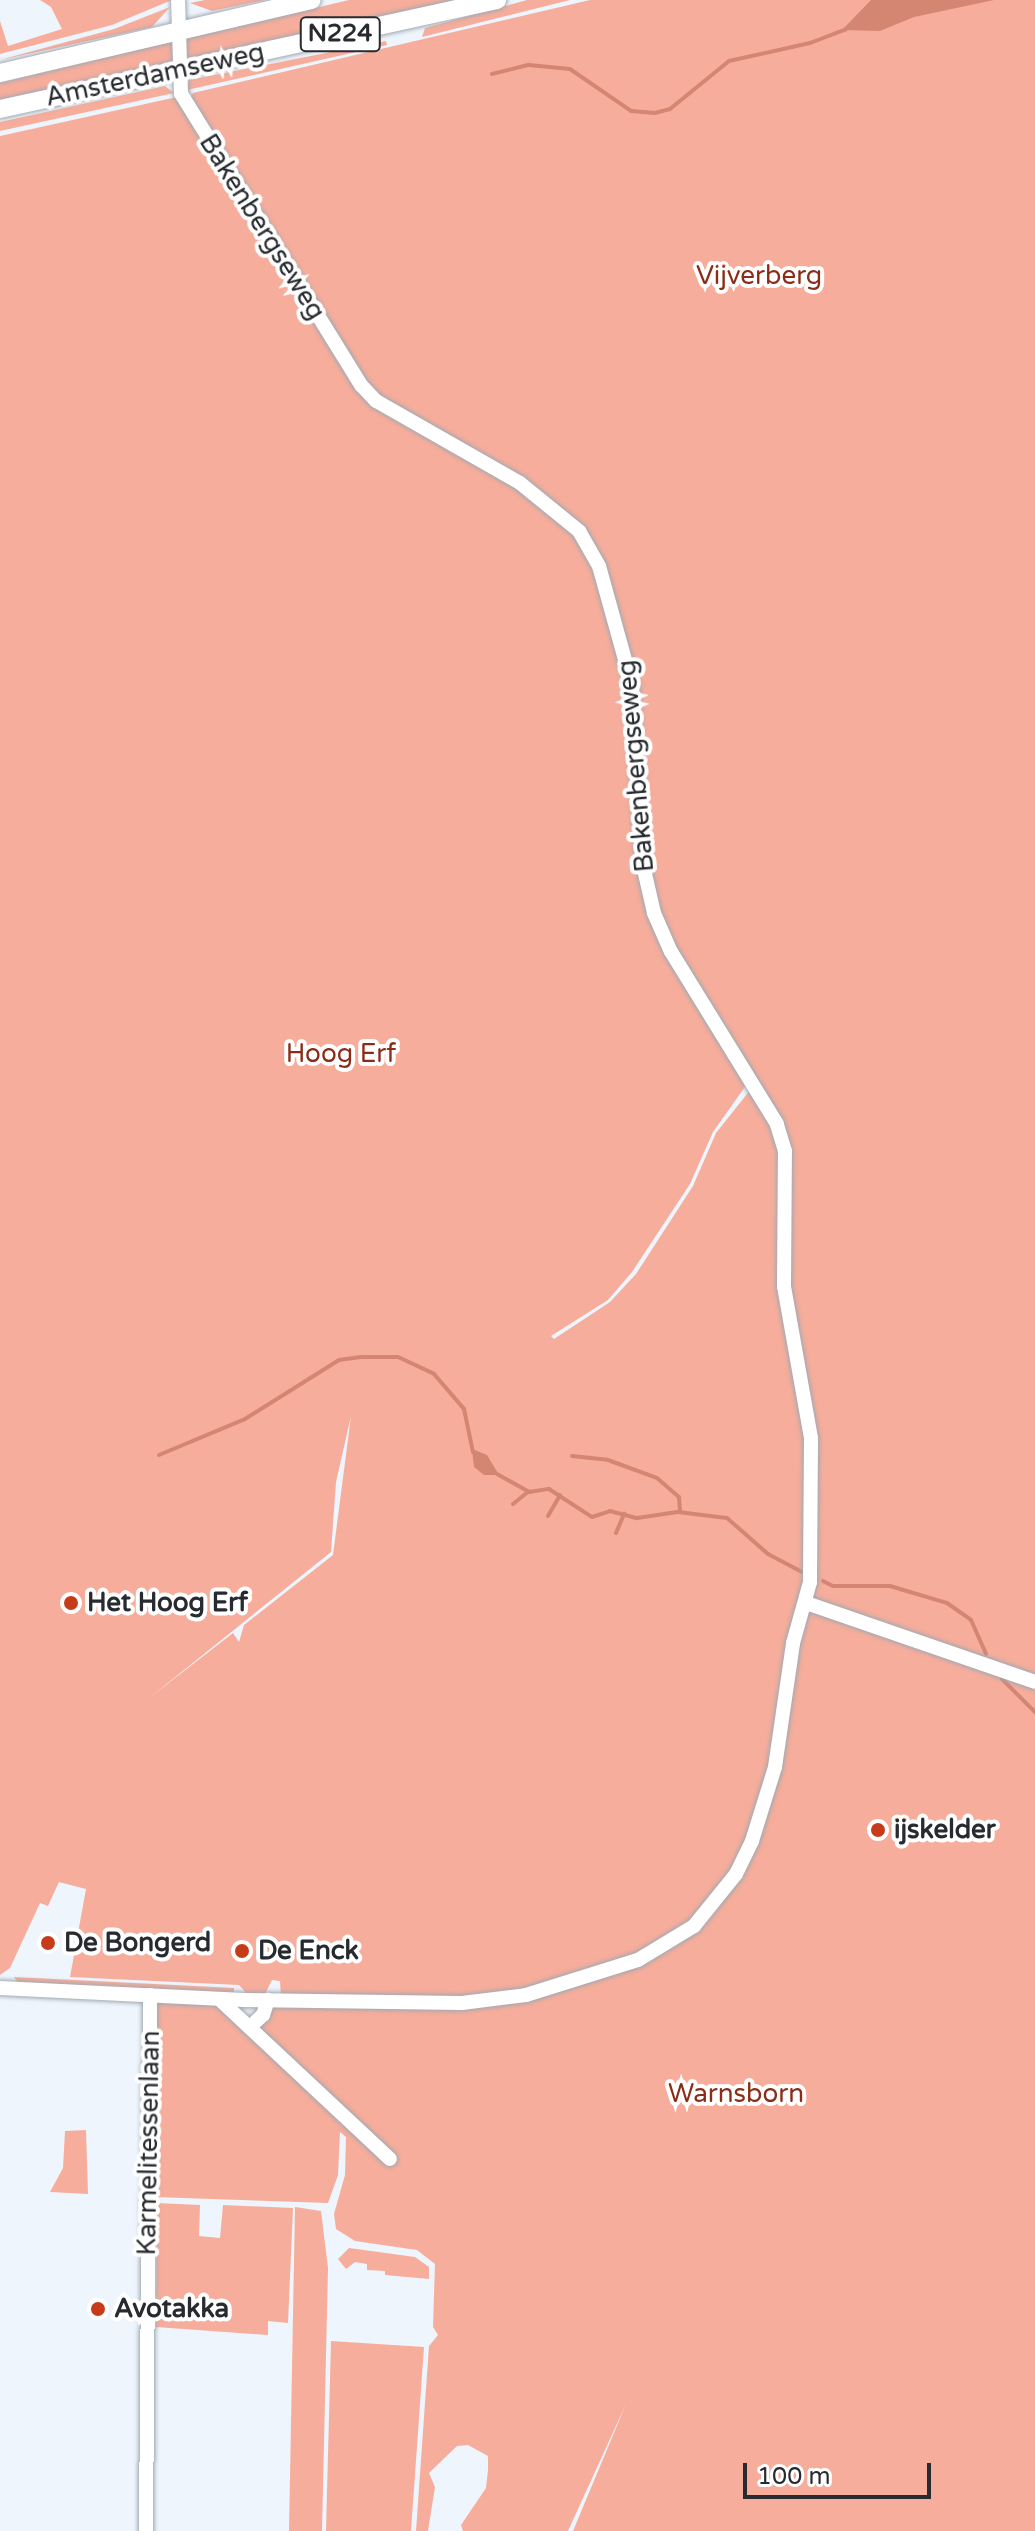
<!DOCTYPE html>
<html>
<head>
<meta charset="utf-8">
<style>
	body { margin:0 }
	#map { position:relative; width:1035px; height:2531px; overflow:hidden; background:#eef5fd; font-family:"Varela Round",sans-serif }
	div>[style] { position:absolute }
	.green>* { inset:0; background:#f7ad9b }
	.water>* { inset:0; background:#d58673 }
	.stream>* { height:4px; margin:-2px; padding:0 2px; transform-origin:2px; border-radius:2px; background:#d58673 }
	.roads { filter:drop-shadow(0 0 2px #a1a9b2) drop-shadow(0 0 2px #a1a9b2) }
	.minor>* { height:14px; margin:-7px; padding:0 7px; transform-origin:7px; border-radius:7px; background:#fff }
	.major>* { height:18px; margin:-9px; padding:0 9px; transform-origin:9px; border-radius:9px; background:#fff }
	.dots>* { width:22px; height:22px; translate:-50% -50%; box-sizing:border-box; border:4px solid #fff; border-radius:50% }
	span { translate:-50% -50%; white-space:nowrap; text-align:center; line-height:1.15; -webkit-text-stroke:8px #fff; paint-order:stroke }
	.shield-label span { padding:2px 6px; background:#fff; border:2px solid; border-radius:6px; -webkit-text-stroke-width:0 }
	.shield-label { font-size:24px; color:#272a2e; font-weight:700 }
	.street-label { font-size:26px; color:#272a2e }
	.park-label { font-size:26px; color:#8a2c17 }
	.poi-label { font-size:26px; color:#272a2e; font-weight:700 }
	.left { translate:0 -50%; text-align:left }
	.scale { position:absolute; left:743px; top:2463px; width:188px; height:36px; box-sizing:border-box; border:4px solid #272a2e; border-top:0; padding-left:10px; font-size:24px; line-height:28px; white-space:nowrap; color:#272a2e; -webkit-text-stroke:6px #fff; paint-order:stroke }
</style>
</head>
<body>
<div id="map">
	<div class="green">
		<div style="clip-path:polygon(40px 0,172px 0,112px 25px,0 54px,0 21px,8px 46px,62px 29px,51px 7px)"></div>
		<div style="clip-path:polygon(205px 0,265px 0,212px 11px,190px 3px)"></div>
		<div style="clip-path:polygon(349px 0,463px 0,186px 61px,184px 39px)"></div>
		<div style="clip-path:polygon(527px 0,570px 0,422px 37px,425px 28px)"></div>
		<div style="clip-path:polygon(evenodd,590px 0,1035px 0,1035px 2531px,573px 2531px,626px 2404px,568px 2531px,463px 2531px,461px 2525px,486px 2488px,488px 2470px,488px 2456px,468px 2445px,457px 2446px,429px 2473px,435px 2487px,428px 2531px,416px 2531px,429px 2346px,438px 2335px,433px 2327px,435px 2264px,417px 2250px,355px 2241px,336px 2229px,334px 2214px,345px 2175px,346px 2137px,340px 2132px,338px 2175px,328px 2203px,154px 2197px,155px 2006px,158px 2001px,217px 2003px,247px 2027px,276px 2005px,448px 2008px,451px 1999px,281px 1996px,280px 1981px,272px 1980px,265px 1994px,249px 1996px,239px 1985px,70px 1977px,86px 1889px,59px 1882px,48px 1906px,40px 1903px,10px 1968px,0 1975px,0 136px,177px 97px,367px 397px,518px 486px,589px 549px,614px 617px,630px 686px,641px 865px,652px 914px,747px 1084px,713px 1132px,690px 1184px,632px 1272px,608px 1300px,551px 1336px,554px 1339px,610px 1302px,636px 1274px,693px 1186px,716px 1133px,755px 1084px,673px 951px,656px 912px,645px 865px,634px 684px,618px 615px,594px 547px,582px 529px,522px 480px,371px 393px,189px 101px,193px 93px,590px 0,351px 1416px,333px 1555px,244px 1625px,239px 1642px,233px 1633px,148px 1699px,331px 1552px,336px 1482px,351px 1416px)"></div>
		<div style="clip-path:polygon(170px 7px,152px 27px,0 60px,114px 29px)"></div>
		<div style="clip-path:polygon(178px 40px,180px 63px,0 102px,0 83px)"></div>
		<div style="clip-path:polygon(386px 41px,387px 45px,187px 90px,189px 80px)"></div>
		<div style="clip-path:polygon(165px 86px,174px 93px,0 131px,0 122px)"></div>
		<div style="clip-path:polygon(14px 1977px,234px 1988px,234px 1995px,19px 1984px)"></div>
		<div style="clip-path:polygon(86px 2130px,88px 2194px,50px 2192px,63px 2168px,65px 2131px)"></div>
		<div style="clip-path:polygon(157px 2203px,200px 2205px,199px 2236px,220px 2238px,223px 2205px,293px 2208px,288px 2323px,268px 2321px,268px 2335px,156px 2327px)"></div>
		<div style="clip-path:polygon(295px 2207px,321px 2211px,328px 2268px,322px 2531px,289px 2531px)"></div>
		<div style="clip-path:polygon(349px 2248px,415px 2257px,429px 2267px,429px 2279px,385px 2275px,385px 2271px,367px 2270px,367px 2264px,355px 2262px,346px 2269px,338px 2259px)"></div>
		<div style="clip-path:polygon(331px 2341px,424px 2347px,411px 2531px,326px 2531px)"></div>
	</div>
	<div class="water">
		<div style="clip-path:polygon(871px 0,994px 0,914px 17px,880px 31px,842px 30px)"></div>
		<div style="clip-path:polygon(472px 1449px,487px 1455px,499px 1475px,484px 1475px,474px 1467px)"></div>
	</div>
	<div class="stream">
		<div style="left:492px;top:74px;width:38px;rotate:-14deg"></div>
		<div style="left:529px;top:65px;width:41px;rotate:5.6deg"></div>
		<div style="left:570px;top:69px;width:74px;rotate:34.5deg"></div>
		<div style="left:631px;top:111px;width:24px;rotate:5deg"></div>
		<div style="left:655px;top:113px;width:16px;rotate:-15deg"></div>
		<div style="left:670px;top:109px;width:76px;rotate:-39.1deg"></div>
		<div style="left:729px;top:61px;width:83px;rotate:-12.5deg"></div>
		<div style="left:810px;top:43px;width:39px;rotate:-21deg"></div>
		<div style="left:159px;top:1455px;width:93px;rotate:-22.7deg"></div>
		<div style="left:245px;top:1419px;width:111px;rotate:-32.1deg"></div>
		<div style="left:339px;top:1360px;width:22px;rotate:-8deg"></div>
		<div style="left:361px;top:1357px;width:37px"></div>
		<div style="left:398px;top:1357px;width:40px;rotate:25deg"></div>
		<div style="left:434px;top:1374px;width:46px;rotate:49.4deg"></div>
		<div style="left:464px;top:1409px;width:44px;rotate:78.2deg"></div>
		<div style="left:572px;top:1456px;width:36px;rotate:6deg"></div>
		<div style="left:608px;top:1460px;width:52px;rotate:20.2deg"></div>
		<div style="left:657px;top:1478px;width:29px;rotate:41deg"></div>
		<div style="left:679px;top:1497px;width:15px;rotate:86deg"></div>
		<div style="left:497px;top:1474px;width:37px;rotate:29deg"></div>
		<div style="left:529px;top:1492px;width:20px;rotate:-9deg"></div>
		<div style="left:549px;top:1489px;width:51px;rotate:33.1deg"></div>
		<div style="left:592px;top:1517px;width:19px;rotate:-18deg"></div>
		<div style="left:610px;top:1511px;width:28px;rotate:15deg"></div>
		<div style="left:637px;top:1518px;width:41px;rotate:-8.3deg"></div>
		<div style="left:678px;top:1512px;width:49px;rotate:7deg"></div>
		<div style="left:727px;top:1518px;width:55px;rotate:41.3deg"></div>
		<div style="left:768px;top:1554px;width:38px;rotate:28deg"></div>
		<div style="left:513px;top:1504px;width:19px;rotate:-39deg"></div>
		<div style="left:548px;top:1516px;width:24px;rotate:-60deg"></div>
		<div style="left:616px;top:1533px;width:21px;rotate:-67deg"></div>
		<div style="left:823px;top:1581px;width:11px;rotate:27deg"></div>
		<div style="left:833px;top:1586px;width:57px"></div>
		<div style="left:890px;top:1586px;width:59px;rotate:16.6deg"></div>
		<div style="left:947px;top:1603px;width:29px;rotate:35deg"></div>
		<div style="left:971px;top:1620px;width:37px;rotate:66deg"></div>
		<div style="left:1002px;top:1679px;width:47px;rotate:45deg"></div>
	</div>
	<div class="roads">
		<div class="minor">
			<div style="left:806px;top:1603px;width:242px;rotate:19deg"></div>
			<div style="left:0;top:1988px;width:244px;rotate:2.8deg"></div>
			<div style="left:244px;top:2000px;width:218px;rotate:0.8deg"></div>
			<div style="left:462px;top:2003px;width:64px;rotate:-7.1deg"></div>
			<div style="left:526px;top:1995px;width:117px;rotate:-17.4deg"></div>
			<div style="left:638px;top:1960px;width:66px;rotate:-31.3deg"></div>
			<div style="left:694px;top:1926px;width:67px;rotate:-51.1deg"></div>
			<div style="left:736px;top:1874px;width:37px;rotate:-64deg"></div>
			<div style="left:752px;top:1841px;width:77px;rotate:-72.7deg"></div>
			<div style="left:775px;top:1767px;width:125px;rotate:-81.7deg"></div>
			<div style="left:793px;top:1643px;width:63px;rotate:-74.4deg"></div>
			<div style="left:810px;top:1582px;width:144px;rotate:-89.6deg"></div>
			<div style="left:811px;top:1438px;width:154px;rotate:-100.1deg"></div>
			<div style="left:784px;top:1286px;width:135px;rotate:-89.6deg"></div>
			<div style="left:785px;top:1151px;width:28px;rotate:-107deg"></div>
			<div style="left:777px;top:1124px;width:202px;rotate:-121.6deg"></div>
			<div style="left:671px;top:952px;width:43px;rotate:-113.6deg"></div>
			<div style="left:654px;top:913px;width:49px;rotate:-102.9deg"></div>
			<div style="left:643px;top:865px;width:180px;rotate:-93.5deg"></div>
			<div style="left:632px;top:685px;width:123px;rotate:-105.5deg"></div>
			<div style="left:599px;top:566px;width:40px;rotate:-119.7deg"></div>
			<div style="left:579px;top:531px;width:76px;rotate:-140.9deg"></div>
			<div style="left:520px;top:483px;width:166px;rotate:-150.3deg"></div>
			<div style="left:376px;top:401px;width:22px;rotate:-133deg"></div>
			<div style="left:361px;top:385px;width:342px;rotate:-121.7deg"></div>
			<div style="left:181px;top:94px;width:94px;rotate:-91.8deg"></div>
			<div style="left:219px;top:1999px;width:234px;rotate:43.1deg"></div>
			<div style="left:250px;top:2027px;width:18px;rotate:-43deg"></div>
			<div style="left:263px;top:2015px;width:16px;rotate:-72deg"></div>
			<div style="left:146px;top:2531px;width:536px;rotate:-89.57deg"></div>
		</div>
		<div class="major">
			<div style="left:0;top:73px;width:320px;rotate:-13.2deg"></div>
			<div style="left:0;top:109px;width:509px;rotate:-12.37deg"></div>
		</div>
	</div>
	<div class="dots">
		<div style="left:71px;top:1603px;background:#c63c1b"></div>
		<div style="left:878px;top:1830px;background:#c63c1b"></div>
		<div style="left:48px;top:1943px;background:#c63c1b"></div>
		<div style="left:242px;top:1951px;background:#c63c1b"></div>
		<div style="left:98px;top:2309px;background:#c63c1b"></div>
	</div>
	<div class="shield-label">
		<span style="left:340px;top:34px">N224</span>
	</div>
	<div class="street-label">
		<span style="left:155px;top:75px;rotate:-12deg">Amsterdamseweg</span>
		<span style="left:262px;top:227px;rotate:58deg">Bakenbergseweg</span>
		<span style="left:636px;top:766px;rotate:-95deg">Bakenbergseweg</span>
		<span style="left:149px;top:2143px;rotate:-89deg">Karmelitessenlaan</span>
	</div>
	<div class="park-label">
		<span style="left:759px;top:276px">Vijverberg</span>
		<span style="left:341px;top:1054px">Hoog Erf</span>
		<span style="left:736px;top:2094px">Warnsborn</span>
	</div>
	<div class="poi-label">
		<span class="left" style="left:87px;top:1603px">Het Hoog Erf</span>
		<span class="left" style="left:894px;top:1830px">ijskelder</span>
		<span class="left" style="left:64px;top:1943px">De Bongerd</span>
		<span class="left" style="left:258px;top:1951px">De Enck</span>
		<span class="left" style="left:114px;top:2309px">Avotakka</span>
	</div>
	<div class="scale">100 m</div>
</div>
</body>
</html>
